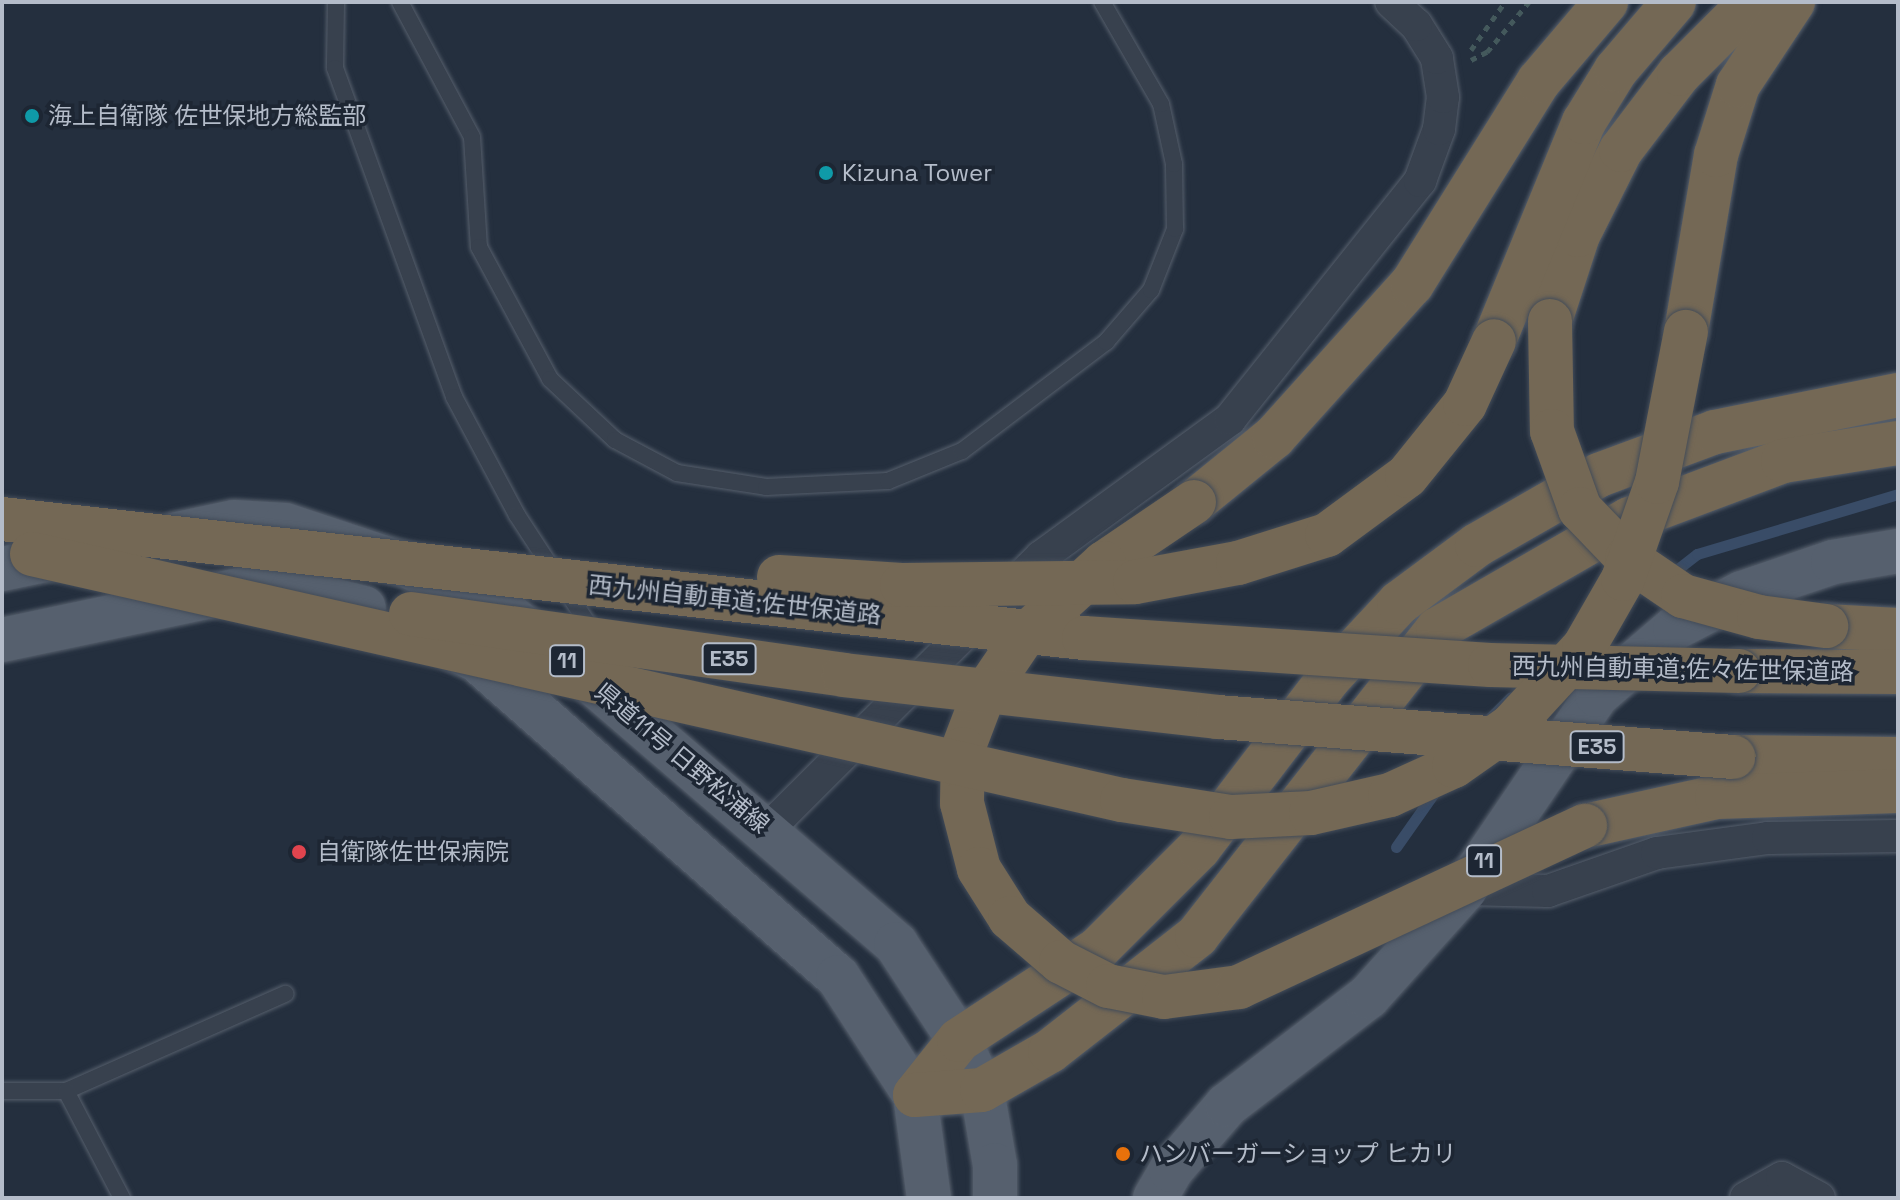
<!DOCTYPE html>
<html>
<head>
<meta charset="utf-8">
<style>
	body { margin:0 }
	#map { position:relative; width:1900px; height:1200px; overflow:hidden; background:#242f3e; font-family:"Space Grotesk","Noto Sans JP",sans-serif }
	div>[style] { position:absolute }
	.stream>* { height:11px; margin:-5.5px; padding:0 5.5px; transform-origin:5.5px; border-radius:5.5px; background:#394c67 }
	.path>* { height:5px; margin-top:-2.5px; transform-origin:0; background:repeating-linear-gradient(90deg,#44595c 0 6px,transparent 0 12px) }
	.roads { filter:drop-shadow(0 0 2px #565f6c) drop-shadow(0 0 2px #565f6c) }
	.lane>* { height:16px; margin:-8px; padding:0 8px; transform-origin:8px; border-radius:8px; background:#38414e }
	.street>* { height:32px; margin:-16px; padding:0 16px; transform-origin:16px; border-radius:16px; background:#38414e }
	.primary>* { height:44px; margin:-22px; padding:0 22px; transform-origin:22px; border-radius:22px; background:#56606e }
	.highway>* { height:44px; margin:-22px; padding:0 22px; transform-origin:22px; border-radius:22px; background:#746855 }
	.bridges { filter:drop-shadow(0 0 2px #434c59) drop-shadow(0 0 2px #434c59) }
	.highway-bridge>* { height:44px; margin:-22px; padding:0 22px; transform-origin:22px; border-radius:22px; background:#746855 }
	.dots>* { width:22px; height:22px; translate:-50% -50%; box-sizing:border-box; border:4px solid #1d2633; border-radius:50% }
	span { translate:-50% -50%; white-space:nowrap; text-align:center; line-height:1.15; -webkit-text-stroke:7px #1d2633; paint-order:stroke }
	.shield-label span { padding:2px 6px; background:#1d2633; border:2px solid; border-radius:6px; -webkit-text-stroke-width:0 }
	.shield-label { font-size:22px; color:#b4bcc9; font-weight:700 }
	.poi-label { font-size:24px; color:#b4bcc9 }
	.left { translate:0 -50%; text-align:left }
	.street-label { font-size:24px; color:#b4bcc9 }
	.frame { position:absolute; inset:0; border:4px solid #b4bcc9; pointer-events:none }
</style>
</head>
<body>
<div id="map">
	<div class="stream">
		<div style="left:1670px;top:575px;width:34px;rotate:-38deg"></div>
		<div style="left:1697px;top:554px;width:210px;rotate:-16.6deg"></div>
		<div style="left:1484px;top:724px;width:38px;rotate:-45deg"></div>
		<div style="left:1396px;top:847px;width:70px;rotate:-54.9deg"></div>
	</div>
	<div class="path">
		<div style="left:1471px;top:50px;width:59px;rotate:-54.7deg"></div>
		<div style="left:1471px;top:60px;width:18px;rotate:-27deg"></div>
		<div style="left:1487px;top:52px;width:65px;rotate:-50deg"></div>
	</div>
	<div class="roads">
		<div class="lane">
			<div style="left:336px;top:2px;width:66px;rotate:90.9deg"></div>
			<div style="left:335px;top:68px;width:350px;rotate:70.1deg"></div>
			<div style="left:454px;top:397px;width:134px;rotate:61.9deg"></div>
			<div style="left:517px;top:515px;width:141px;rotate:56.9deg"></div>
			<div style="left:400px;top:2px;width:153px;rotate:61.9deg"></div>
			<div style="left:472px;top:137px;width:110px;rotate:86.4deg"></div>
			<div style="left:479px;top:247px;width:150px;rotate:61.7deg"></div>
			<div style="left:550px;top:379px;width:89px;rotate:43.2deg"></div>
			<div style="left:615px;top:440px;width:70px;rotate:28deg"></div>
			<div style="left:677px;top:473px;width:90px;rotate:8.9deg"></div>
			<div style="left:766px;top:487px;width:122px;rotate:-2.8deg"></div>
			<div style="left:888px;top:481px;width:80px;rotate:-22.1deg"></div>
			<div style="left:962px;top:451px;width:181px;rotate:-37.1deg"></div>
			<div style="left:1106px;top:342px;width:69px;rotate:-49.1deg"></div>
			<div style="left:1151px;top:290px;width:66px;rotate:-68.5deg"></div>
			<div style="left:1175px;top:229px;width:65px;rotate:-90.9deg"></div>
			<div style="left:1174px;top:164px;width:61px;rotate:-102.2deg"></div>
			<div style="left:1161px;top:104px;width:118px;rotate:-120deg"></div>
			<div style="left:2px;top:1091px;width:64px"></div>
			<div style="left:66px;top:1091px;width:240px;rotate:-23.9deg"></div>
			<div style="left:66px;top:1091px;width:121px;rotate:62.4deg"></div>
		</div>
		<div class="street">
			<div style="left:767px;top:830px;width:387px;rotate:-44.9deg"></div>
			<div style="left:1041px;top:557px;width:234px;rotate:-36.1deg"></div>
			<div style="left:1230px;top:419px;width:305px;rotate:-51.4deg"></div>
			<div style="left:1420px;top:181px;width:55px;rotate:-69.9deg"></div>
			<div style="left:1439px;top:129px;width:32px;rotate:-83deg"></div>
			<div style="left:1443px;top:97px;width:39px;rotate:-99deg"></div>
			<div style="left:1437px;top:58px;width:39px;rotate:-122deg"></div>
			<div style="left:1416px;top:25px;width:34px;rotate:-137deg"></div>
			<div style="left:1465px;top:889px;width:83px;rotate:1.4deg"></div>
			<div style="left:1548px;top:891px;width:115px;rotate:-19.2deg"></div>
			<div style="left:1657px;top:853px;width:112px;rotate:-7.7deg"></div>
			<div style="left:1768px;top:838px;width:130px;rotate:-0.9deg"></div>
			<div style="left:1746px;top:1198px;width:41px;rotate:-29.1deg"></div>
			<div style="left:1782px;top:1178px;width:42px;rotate:28.4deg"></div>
		</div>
		<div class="primary">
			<div style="left:177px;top:534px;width:58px;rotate:-11.9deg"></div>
			<div style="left:234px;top:522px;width:51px;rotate:3.4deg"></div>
			<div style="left:285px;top:525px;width:127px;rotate:18.3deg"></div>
			<div style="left:406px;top:565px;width:116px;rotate:26.1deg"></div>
			<div style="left:510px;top:616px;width:27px;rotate:39deg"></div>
			<div style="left:2px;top:569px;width:74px;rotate:-11.8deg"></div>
			<div style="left:2px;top:640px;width:248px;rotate:-11.9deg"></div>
			<div style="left:245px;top:589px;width:47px;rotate:1.2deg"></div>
			<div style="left:292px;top:590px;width:74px;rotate:14deg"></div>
			<div style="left:452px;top:648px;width:28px;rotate:26deg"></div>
			<div style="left:477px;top:660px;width:480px;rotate:41.3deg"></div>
			<div style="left:838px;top:977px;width:141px;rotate:56.9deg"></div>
			<div style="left:915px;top:1095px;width:104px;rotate:82.3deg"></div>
			<div style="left:581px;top:673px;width:416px;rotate:40.7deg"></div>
			<div style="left:896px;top:944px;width:115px;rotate:56.7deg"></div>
			<div style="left:959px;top:1040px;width:55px;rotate:65.3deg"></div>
			<div style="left:982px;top:1090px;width:76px;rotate:80.2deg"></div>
			<div style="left:995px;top:1165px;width:33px;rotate:90deg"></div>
			<div style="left:1155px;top:1198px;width:32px;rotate:-60deg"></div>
			<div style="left:1171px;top:1170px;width:86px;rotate:-49.3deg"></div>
			<div style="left:1227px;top:1105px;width:178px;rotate:-37.5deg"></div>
			<div style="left:1368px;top:997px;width:145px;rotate:-48.1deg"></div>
			<div style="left:1465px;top:889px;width:235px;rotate:-55.8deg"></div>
			<div style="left:1597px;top:695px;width:103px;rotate:-40.7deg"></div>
			<div style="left:1675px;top:628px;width:76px;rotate:-27.6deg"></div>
			<div style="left:1742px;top:593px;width:96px;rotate:-18.8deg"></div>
			<div style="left:1833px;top:562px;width:66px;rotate:-9.6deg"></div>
		</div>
		<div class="highway">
			<div style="left:1550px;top:321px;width:90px;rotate:-72deg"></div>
			<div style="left:1578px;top:235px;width:95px;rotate:-63.2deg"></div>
			<div style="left:1621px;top:150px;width:96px;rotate:-52.7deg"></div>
			<div style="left:1679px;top:74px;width:102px;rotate:-45deg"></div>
			<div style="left:1686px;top:332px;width:180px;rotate:-80.4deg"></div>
			<div style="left:1716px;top:155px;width:73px;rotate:-72.6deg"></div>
			<div style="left:1738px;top:85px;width:100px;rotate:-56.5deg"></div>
			<div style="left:1494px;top:341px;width:237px;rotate:-67.7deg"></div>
			<div style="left:1584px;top:122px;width:61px;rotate:-58.4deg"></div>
			<div style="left:1616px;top:70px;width:89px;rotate:-49.5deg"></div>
			<div style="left:1194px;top:502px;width:103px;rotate:-39.1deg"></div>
			<div style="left:1274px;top:437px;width:206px;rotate:-48deg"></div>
			<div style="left:1412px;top:284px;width:239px;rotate:-58deg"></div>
			<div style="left:1539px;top:81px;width:104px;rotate:-49.7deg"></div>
			<div style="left:1826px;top:626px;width:72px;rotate:3.2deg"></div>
			<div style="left:1739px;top:671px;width:159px;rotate:0.4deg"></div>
			<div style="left:1733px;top:757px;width:165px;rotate:0.7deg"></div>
			<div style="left:1585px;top:826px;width:135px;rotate:-12.4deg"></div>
			<div style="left:1717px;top:797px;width:181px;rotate:-1.9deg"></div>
			<div style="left:915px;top:1095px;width:70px;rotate:-51.3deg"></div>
			<div style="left:959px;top:1040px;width:166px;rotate:-33.2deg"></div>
			<div style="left:1098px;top:949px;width:143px;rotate:-45deg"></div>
			<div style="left:1199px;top:848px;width:214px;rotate:-52.6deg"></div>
			<div style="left:1329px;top:678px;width:103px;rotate:-47deg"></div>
			<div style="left:1399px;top:603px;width:97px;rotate:-36.6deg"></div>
			<div style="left:1477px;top:545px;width:141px;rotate:-29.8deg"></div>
			<div style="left:1599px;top:475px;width:124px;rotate:-20.3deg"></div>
			<div style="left:1715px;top:432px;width:187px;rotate:-11.4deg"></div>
			<div style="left:915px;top:1095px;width:67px;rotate:-4.3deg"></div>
			<div style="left:982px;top:1090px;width:78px;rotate:-29.8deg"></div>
			<div style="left:1050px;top:1051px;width:187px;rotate:-38deg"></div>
			<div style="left:1197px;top:936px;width:390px;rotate:-51.9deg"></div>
			<div style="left:1438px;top:629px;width:220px;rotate:-29.9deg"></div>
			<div style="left:1629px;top:519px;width:165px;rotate:-20.6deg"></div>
			<div style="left:1783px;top:461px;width:116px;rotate:-8.9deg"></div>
		</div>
	</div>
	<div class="bridges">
		<div class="highway-bridge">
			<div style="left:1550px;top:321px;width:110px;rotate:89deg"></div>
			<div style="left:1552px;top:431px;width:83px;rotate:70.3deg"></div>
			<div style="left:1580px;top:509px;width:68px;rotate:46.2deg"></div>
			<div style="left:1627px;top:558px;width:68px;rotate:34.2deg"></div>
			<div style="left:1683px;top:596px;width:79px;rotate:15.4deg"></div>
			<div style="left:1759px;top:617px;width:68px;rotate:7.7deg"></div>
			<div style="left:1194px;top:502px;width:109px;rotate:145.9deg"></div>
			<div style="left:1104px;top:563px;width:110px;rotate:137.6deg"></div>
			<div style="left:1023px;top:637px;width:71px;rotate:124.1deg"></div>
			<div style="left:983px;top:696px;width:57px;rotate:110.7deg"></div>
			<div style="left:963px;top:749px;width:54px;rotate:91.1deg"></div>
			<div style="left:962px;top:803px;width:68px;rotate:75.6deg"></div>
			<div style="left:979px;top:869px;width:58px;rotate:57.7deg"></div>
			<div style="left:1010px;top:918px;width:67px;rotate:40.8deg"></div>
			<div style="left:1061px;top:962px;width:53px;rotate:27.1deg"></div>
			<div style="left:1108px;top:986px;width:57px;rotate:11.1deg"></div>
			<div style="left:1164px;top:997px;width:76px;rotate:-7.6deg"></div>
			<div style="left:1239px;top:987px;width:382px;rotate:-25deg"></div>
			<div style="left:2px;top:519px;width:1089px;rotate:6.28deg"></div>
			<div style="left:1084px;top:638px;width:407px;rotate:3.8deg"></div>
			<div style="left:1490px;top:665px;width:249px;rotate:1.4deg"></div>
			<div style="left:32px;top:554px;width:1117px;rotate:12.72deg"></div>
			<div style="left:1122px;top:800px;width:110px;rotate:8.9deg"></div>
			<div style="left:1231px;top:817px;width:80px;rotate:-2.9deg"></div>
			<div style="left:1311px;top:813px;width:81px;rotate:-12.8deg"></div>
			<div style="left:1390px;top:795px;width:70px;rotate:-24.4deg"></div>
			<div style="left:1454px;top:766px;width:70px;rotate:-35.1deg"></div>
			<div style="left:1511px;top:726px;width:108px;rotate:-47.3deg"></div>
			<div style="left:1584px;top:647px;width:78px;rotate:-60.2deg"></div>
			<div style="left:1623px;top:579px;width:103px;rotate:-70.7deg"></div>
			<div style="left:1657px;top:482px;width:153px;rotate:-79.1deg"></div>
			<div style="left:779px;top:577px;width:123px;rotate:3.7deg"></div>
			<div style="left:902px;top:585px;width:233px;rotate:-0.7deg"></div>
			<div style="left:1135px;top:582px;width:105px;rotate:-10.5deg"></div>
			<div style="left:1238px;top:563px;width:93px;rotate:-17.5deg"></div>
			<div style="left:1327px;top:535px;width:99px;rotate:-36.4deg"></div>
			<div style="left:1407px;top:476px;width:92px;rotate:-51.1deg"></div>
			<div style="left:1465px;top:404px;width:69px;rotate:-65.3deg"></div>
			<div style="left:411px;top:614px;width:437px;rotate:8deg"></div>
			<div style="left:844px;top:675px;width:376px;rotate:6.4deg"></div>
			<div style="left:1218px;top:717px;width:517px;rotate:4.44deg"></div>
		</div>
	</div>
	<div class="dots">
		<div style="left:32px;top:116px;background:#0f9aa8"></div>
		<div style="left:826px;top:173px;background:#0f9aa8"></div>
		<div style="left:299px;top:852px;background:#e0444e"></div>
		<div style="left:1123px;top:1154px;background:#e8710a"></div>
	</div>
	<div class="shield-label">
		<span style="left:729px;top:659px">E35</span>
		<span style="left:567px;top:661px">11</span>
		<span style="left:1597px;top:747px">E35</span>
		<span style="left:1484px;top:861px">11</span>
	</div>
	<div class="poi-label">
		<span class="left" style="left:48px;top:116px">海上自衛隊 佐世保地方総監部</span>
		<span class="left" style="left:842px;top:173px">Kizuna Tower</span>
		<span class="left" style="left:317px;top:852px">自衛隊佐世保病院</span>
		<span class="left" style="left:1139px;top:1154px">ハンバーガーショップ ヒカリ</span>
	</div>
	<div class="street-label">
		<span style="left:735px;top:600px;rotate:6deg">西九州自動車道;佐世保道路</span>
		<span style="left:1683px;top:669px;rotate:1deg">西九州自動車道;佐々佐世保道路</span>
		<span style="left:682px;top:758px;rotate:40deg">県道11号 日野松浦線</span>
	</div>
	<div class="frame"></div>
</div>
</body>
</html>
